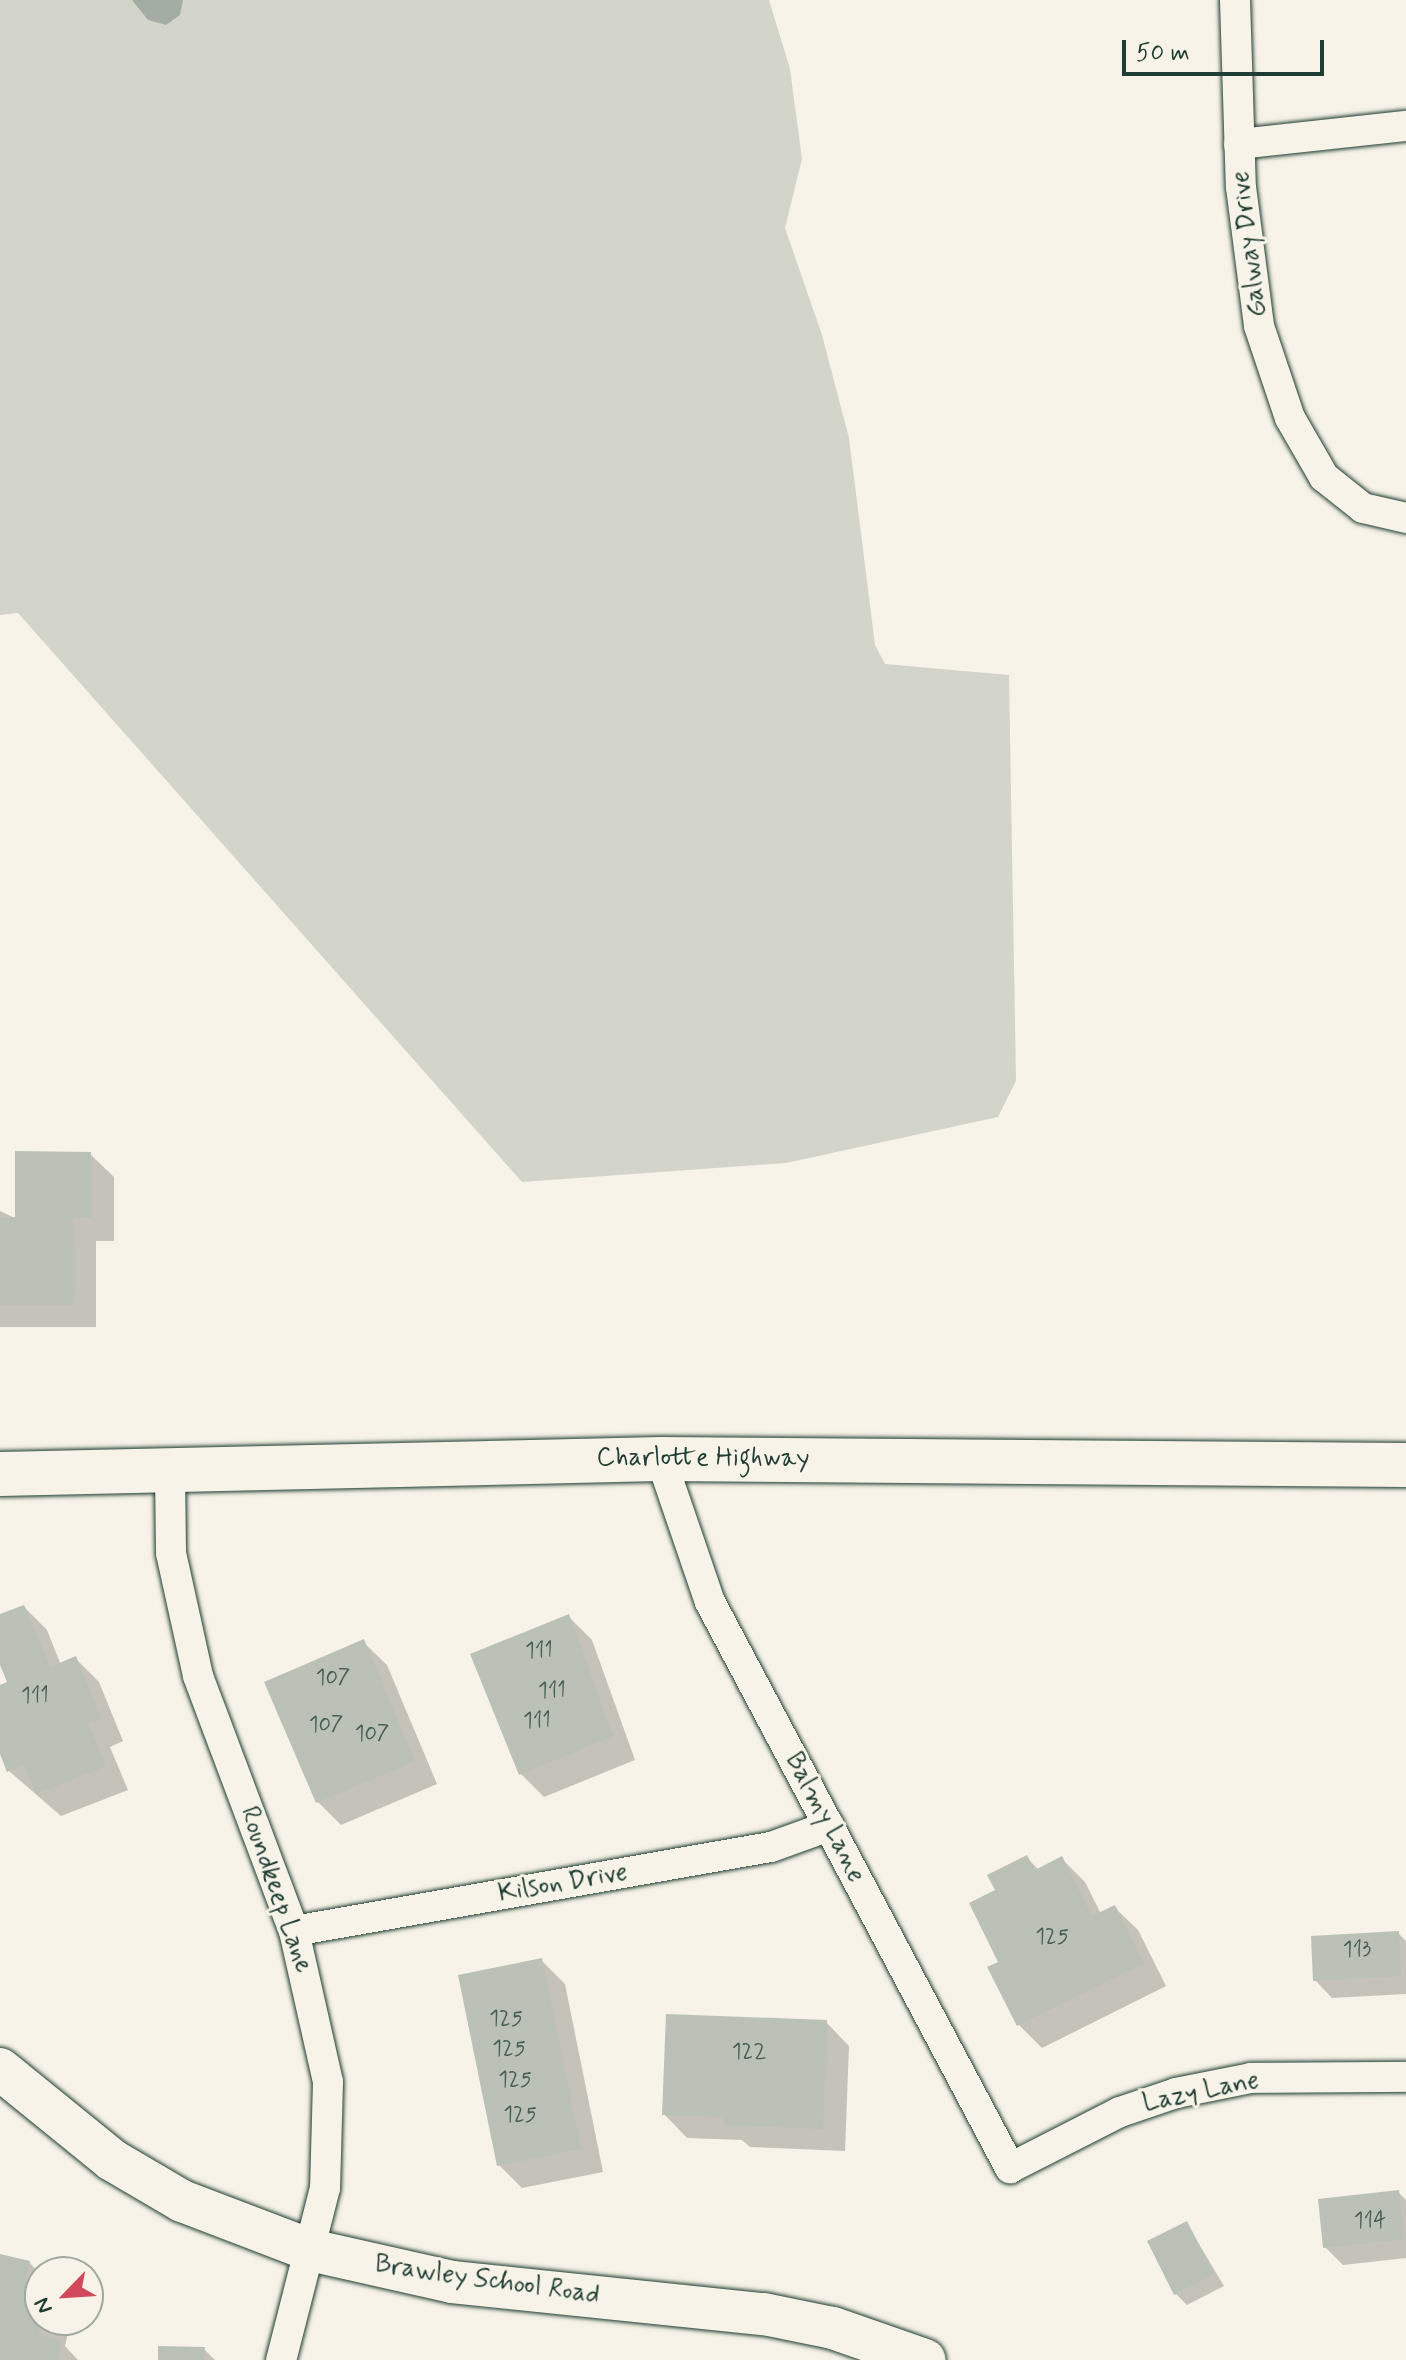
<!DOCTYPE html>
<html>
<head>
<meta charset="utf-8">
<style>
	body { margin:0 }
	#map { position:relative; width:1406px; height:2360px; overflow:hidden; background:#f7f3e8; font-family:Mynerve,sans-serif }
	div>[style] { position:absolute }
	.green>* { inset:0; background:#d3d5ca }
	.water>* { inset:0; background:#a4ada3 }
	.shadow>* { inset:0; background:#0003 }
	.building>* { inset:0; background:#bbc1b6 }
	.roads { filter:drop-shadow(0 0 2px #1f3d34) drop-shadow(0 0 2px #1f3d34) }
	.minor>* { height:30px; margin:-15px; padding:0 15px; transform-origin:15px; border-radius:15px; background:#f7f3e8 }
	.secondary>* { height:42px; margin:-21px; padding:0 21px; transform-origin:21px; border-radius:21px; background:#f7f3e8 }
	.primary>* { height:44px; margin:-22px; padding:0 22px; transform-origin:22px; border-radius:22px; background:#f7f3e8 }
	span { translate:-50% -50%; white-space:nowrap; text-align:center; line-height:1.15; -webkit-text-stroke:6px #f7f3e8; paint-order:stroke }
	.number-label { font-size:22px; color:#465e54 }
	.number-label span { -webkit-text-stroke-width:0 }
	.street-label { font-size:26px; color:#1f3d34 }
	.north { position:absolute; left:24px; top:2256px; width:80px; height:80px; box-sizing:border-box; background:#f7f3e8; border:2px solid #a1aaa0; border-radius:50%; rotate:245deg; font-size:22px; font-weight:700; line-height:32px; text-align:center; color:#1f3d34 }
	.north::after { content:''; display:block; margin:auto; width:28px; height:36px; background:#d1495b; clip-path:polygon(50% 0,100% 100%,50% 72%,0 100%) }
	.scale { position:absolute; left:1122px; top:40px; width:202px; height:36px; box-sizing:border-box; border:4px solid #1f3d34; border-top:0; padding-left:10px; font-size:24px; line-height:28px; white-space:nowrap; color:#1f3d34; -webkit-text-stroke:6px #f7f3e8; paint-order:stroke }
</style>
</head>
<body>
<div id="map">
	<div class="green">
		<div style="clip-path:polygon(0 0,769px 0,790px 69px,802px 159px,785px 228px,822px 335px,849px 438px,875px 645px,885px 664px,1009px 675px,1016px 1081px,998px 1117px,786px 1163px,522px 1182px,18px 613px,0 615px)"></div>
	</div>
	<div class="water">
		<div style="clip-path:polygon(132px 0,183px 0,180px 15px,166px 25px,148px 20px)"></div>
	</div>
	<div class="shadow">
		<div style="clip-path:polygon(90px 1154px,114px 1177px,114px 1241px,96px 1241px,96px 1327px,0 1327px,0 1211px,17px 1219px)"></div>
		<div style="clip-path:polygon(24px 1607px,47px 1630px,61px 1665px,76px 1659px,99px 1682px,123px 1741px,110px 1747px,128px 1790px,61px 1816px,9px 1771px,0 1749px,0 1687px,10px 1683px,0 1659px,0 1616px)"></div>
		<div style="clip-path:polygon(568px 1616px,592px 1640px,635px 1760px,544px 1797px,521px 1774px)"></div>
		<div style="clip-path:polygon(363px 1642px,387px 1665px,437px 1784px,341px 1825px,318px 1802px)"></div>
		<div style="clip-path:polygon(1027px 1858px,1039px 1870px,1062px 1859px,1085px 1882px,1101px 1914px,1114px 1907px,1138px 1930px,1166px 1986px,1042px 2048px,1019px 2025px,1001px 1963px,997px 1891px)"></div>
		<div style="clip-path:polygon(1398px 1933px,1406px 1941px,1406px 1994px,1332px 1998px,1315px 1980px)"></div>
		<div style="clip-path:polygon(541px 1960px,565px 1984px,603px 2172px,522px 2188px,499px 2165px)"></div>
		<div style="clip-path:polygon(826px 2022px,849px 2046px,845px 2151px,750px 2147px,742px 2140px,687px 2138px,664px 2114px)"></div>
		<div style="clip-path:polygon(1398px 2192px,1406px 2200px,1406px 2258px,1343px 2265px,1325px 2247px)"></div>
		<div style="clip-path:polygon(1187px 2224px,1224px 2286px,1187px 2305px,1176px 2294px)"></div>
		<div style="clip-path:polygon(29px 2262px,40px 2274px,40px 2320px,71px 2320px,65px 2346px,78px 2360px,0 2360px)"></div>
		<div style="clip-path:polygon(204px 2349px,215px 2360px,160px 2360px)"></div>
	</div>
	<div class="building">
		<div style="clip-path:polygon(15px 1151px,91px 1152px,91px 1218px,73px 1218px,74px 1305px,0 1305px,0 1218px,15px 1217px)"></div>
		<div style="clip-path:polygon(24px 1605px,50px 1667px,76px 1656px,101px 1718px,88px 1723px,106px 1766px,36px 1794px,24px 1765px,7px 1772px,0 1754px,0 1685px,7px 1682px,0 1665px,0 1614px)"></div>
		<div style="clip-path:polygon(569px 1614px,613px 1736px,519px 1775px,470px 1654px)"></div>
		<div style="clip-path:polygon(364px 1639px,415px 1761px,316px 1803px,264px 1682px)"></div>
		<div style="clip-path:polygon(1027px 1855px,1035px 1870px,1062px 1856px,1092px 1916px,1115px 1905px,1144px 1963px,1017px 2026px,987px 1967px,998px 1962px,969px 1903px,995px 1890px,987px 1875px)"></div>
		<div style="clip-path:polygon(1399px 1931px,1401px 1976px,1313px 1981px,1311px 1936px)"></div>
		<div style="clip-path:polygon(542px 1958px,581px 2149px,497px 2166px,458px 1975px)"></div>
		<div style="clip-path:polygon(666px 2014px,827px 2020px,823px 2129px,724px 2125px,725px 2117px,662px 2115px)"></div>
		<div style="clip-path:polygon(1399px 2190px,1404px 2239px,1323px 2248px,1318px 2199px)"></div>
		<div style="clip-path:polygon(1187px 2221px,1214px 2274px,1174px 2295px,1147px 2241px)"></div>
		<div style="clip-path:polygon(0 2254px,30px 2261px,25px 2282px,40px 2286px,39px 2335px,62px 2341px,57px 2360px,0 2360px)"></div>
		<div style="clip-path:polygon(158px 2346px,205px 2347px,204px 2360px,158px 2360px)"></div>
	</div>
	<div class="roads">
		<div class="minor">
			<div style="left:1235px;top:0;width:187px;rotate:88.2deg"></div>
			<div style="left:1241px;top:187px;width:140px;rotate:82.6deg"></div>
			<div style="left:1259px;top:326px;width:97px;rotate:71.4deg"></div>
			<div style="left:1290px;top:418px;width:68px;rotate:60deg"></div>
			<div style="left:1324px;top:477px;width:50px;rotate:38.5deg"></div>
			<div style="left:1363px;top:508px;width:44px;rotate:13.1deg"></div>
			<div style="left:1239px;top:144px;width:168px;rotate:-6.2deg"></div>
			<div style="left:661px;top:1459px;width:151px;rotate:71.1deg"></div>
			<div style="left:710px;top:1602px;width:641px;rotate:62.07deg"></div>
			<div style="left:1010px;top:2168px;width:123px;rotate:-27deg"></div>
			<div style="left:1120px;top:2112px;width:59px;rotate:-18.7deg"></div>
			<div style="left:1176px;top:2093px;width:76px;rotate:-11.3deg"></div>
			<div style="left:1251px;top:2078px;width:155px;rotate:-0.4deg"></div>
			<div style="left:170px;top:1470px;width:83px;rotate:89.3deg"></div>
			<div style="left:171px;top:1553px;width:126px;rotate:77.6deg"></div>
			<div style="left:198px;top:1676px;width:272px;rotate:69.4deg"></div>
			<div style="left:294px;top:1931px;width:155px;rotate:77.3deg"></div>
			<div style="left:328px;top:2082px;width:106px;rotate:91.6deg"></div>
			<div style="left:325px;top:2188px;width:178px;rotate:104.3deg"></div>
			<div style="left:294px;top:1931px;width:484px;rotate:-10deg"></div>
			<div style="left:771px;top:1847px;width:62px;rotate:-19.9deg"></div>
		</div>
		<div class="secondary">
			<div style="left:0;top:2069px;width:144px;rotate:39.1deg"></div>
			<div style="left:112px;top:2160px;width:81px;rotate:30.4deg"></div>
			<div style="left:182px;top:2201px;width:137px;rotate:20.9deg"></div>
			<div style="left:310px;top:2250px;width:146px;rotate:12.7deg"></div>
			<div style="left:452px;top:2282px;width:314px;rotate:5.9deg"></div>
			<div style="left:764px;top:2314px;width:70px;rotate:11.5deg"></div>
			<div style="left:833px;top:2328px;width:97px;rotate:19.2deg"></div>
		</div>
		<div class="primary">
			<div style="left:0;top:1474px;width:661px;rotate:-1.3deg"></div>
			<div style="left:661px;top:1459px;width:745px;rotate:0.46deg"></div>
		</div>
	</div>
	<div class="number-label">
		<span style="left:539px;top:1652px">111</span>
		<span style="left:333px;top:1679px">107</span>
		<span style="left:552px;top:1692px">111</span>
		<span style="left:35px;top:1697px">111</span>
		<span style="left:537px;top:1722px">111</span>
		<span style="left:326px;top:1726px">107</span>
		<span style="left:372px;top:1735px">107</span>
		<span style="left:1052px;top:1938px">125</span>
		<span style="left:1357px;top:1951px">113</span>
		<span style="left:506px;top:2020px">125</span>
		<span style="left:509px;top:2050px">125</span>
		<span style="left:749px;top:2053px">122</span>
		<span style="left:515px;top:2081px">125</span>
		<span style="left:520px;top:2116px">125</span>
		<span style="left:1370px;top:2222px">114</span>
	</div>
	<div class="street-label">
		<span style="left:1250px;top:244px;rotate:-97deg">Galway Drive</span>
		<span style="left:703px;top:1459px">Charlotte Highway</span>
		<span style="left:824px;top:1818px;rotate:62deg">Balmy Lane</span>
		<span style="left:563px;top:1884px;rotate:-10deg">Kilson Drive</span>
		<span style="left:275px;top:1890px;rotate:71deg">Roundkeep Lane</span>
		<span style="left:1201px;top:2093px;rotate:-12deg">Lazy Lane</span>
		<span style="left:487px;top:2281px;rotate:8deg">Brawley School Road</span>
	</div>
	<div class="north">N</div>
	<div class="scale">50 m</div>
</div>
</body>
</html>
